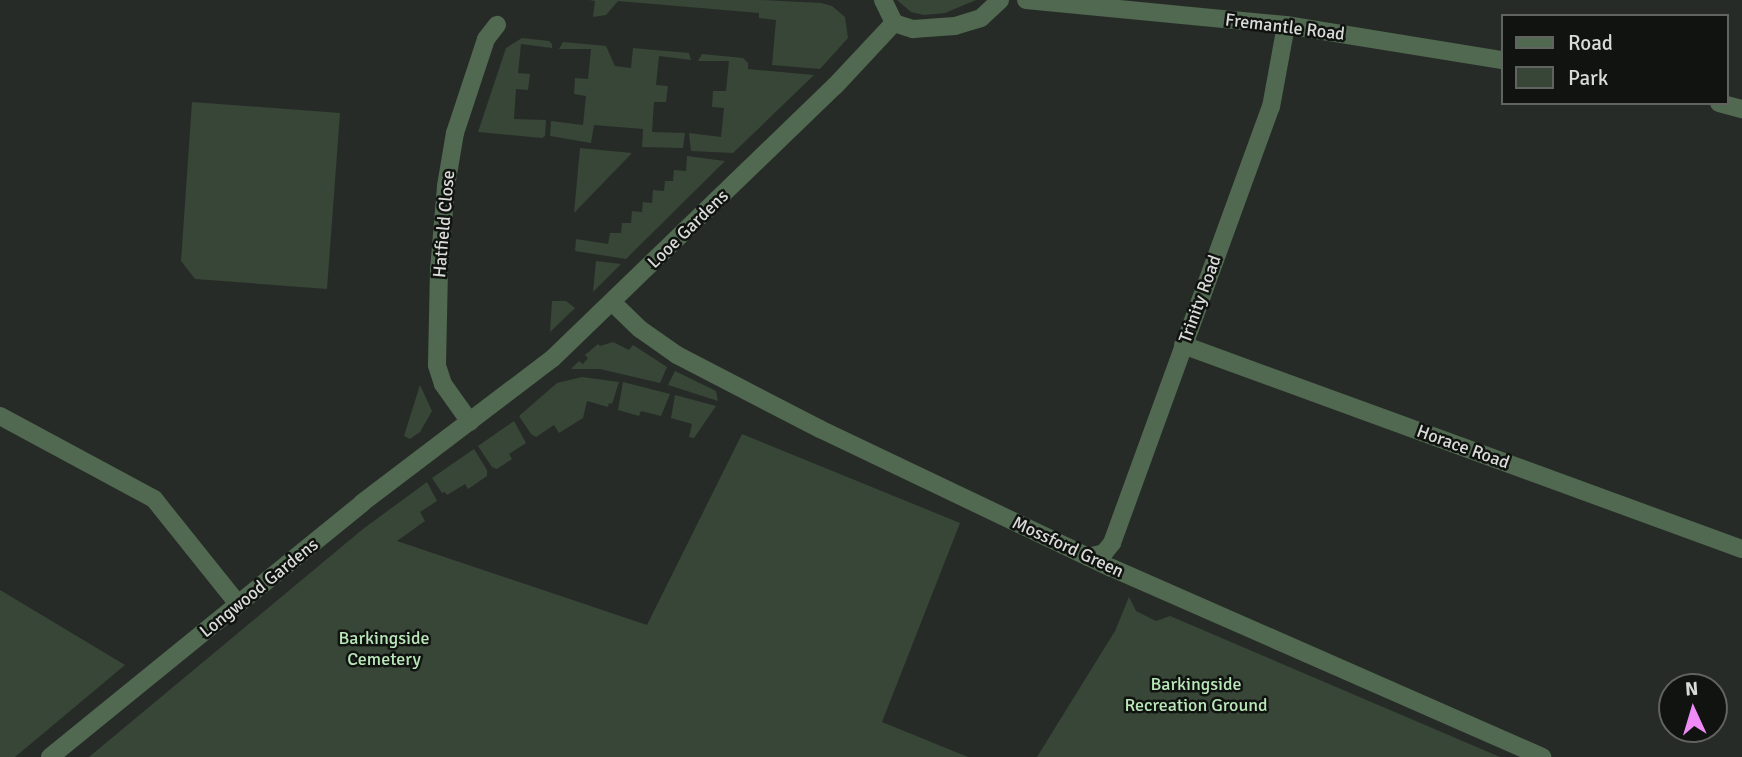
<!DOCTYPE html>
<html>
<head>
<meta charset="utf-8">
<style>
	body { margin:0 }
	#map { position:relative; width:1742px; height:757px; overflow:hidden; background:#272b27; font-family:Signika,sans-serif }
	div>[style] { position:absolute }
	.green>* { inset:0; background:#374637 }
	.minor>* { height:18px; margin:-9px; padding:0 9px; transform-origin:9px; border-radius:9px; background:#506950 }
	span { translate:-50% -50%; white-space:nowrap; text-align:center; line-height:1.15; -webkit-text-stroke:5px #111311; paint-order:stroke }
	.street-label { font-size:18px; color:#d8dbd8 }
	.park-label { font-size:18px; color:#bae7b9 }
	.legend { position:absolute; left:1501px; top:14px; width:228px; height:91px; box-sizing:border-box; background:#111311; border:2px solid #616361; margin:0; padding:9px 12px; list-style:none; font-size:21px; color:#d8dbd8 }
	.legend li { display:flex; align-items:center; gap:14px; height:35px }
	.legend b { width:35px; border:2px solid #616361 }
	.north { position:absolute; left:1658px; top:673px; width:70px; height:70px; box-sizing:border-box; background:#111311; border:2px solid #616361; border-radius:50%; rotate:356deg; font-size:19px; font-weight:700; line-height:28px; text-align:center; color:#d8dbd8 }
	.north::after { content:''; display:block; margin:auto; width:24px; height:32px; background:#ef8bf7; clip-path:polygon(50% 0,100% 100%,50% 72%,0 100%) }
</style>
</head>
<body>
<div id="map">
	<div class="green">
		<div style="clip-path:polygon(589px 0,760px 0,821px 3px,832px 6px,845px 17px,848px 38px,820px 69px,772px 65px,776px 20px,759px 18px,759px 13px,618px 1px,606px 15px,593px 17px,595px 1px)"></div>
		<div style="clip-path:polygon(897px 0,976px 0,945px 13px,924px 15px,911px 12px)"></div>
		<div style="clip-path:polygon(522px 38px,549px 41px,552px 44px,552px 48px,521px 44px,518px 73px,530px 74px,528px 90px,516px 89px,514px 119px,546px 120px,545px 136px,542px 138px,478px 132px,506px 48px)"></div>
		<div style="clip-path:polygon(563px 42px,606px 46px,615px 66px,631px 68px,633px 48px,689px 53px,691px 60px,659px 56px,656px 85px,668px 86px,666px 102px,654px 102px,652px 132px,685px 133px,683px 148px,642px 147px,643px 129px,594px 125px,591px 143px,550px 136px,551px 121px,583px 125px,586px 96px,574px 94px,575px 78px,588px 79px,591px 49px,559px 49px)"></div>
		<div style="clip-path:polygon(702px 54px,743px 58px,748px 63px,748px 69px,814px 75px,733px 153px,691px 151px,689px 133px,721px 137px,724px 108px,712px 107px,713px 91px,726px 91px,729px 61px,698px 61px)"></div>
		<div style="clip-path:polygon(192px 102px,340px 113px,327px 289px,195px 279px,181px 261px)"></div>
		<div style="clip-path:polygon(580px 148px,632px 153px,574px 213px)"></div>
		<div style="clip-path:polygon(687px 156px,725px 161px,626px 259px,575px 251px,576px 239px,608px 244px,610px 233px,621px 233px,622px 223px,631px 223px,632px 211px,642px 212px,643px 202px,652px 203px,653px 190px,664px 191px,665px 181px,673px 181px,674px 170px,686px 171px)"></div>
		<div style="clip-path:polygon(596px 261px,621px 264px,593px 292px)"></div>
		<div style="clip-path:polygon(552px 301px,566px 301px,575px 308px,550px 332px)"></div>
		<div style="clip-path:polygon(613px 342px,629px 350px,633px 345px,667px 367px,660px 383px,600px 369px,571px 369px,579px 361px,583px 364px,588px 358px,585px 355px,598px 344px,600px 346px)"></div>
		<div style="clip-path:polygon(675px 371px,716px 391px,718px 401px,668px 385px)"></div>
		<div style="clip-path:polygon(582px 377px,619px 382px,612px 404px,609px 403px,608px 407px,587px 401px,583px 418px,559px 433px,554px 425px,536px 437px,531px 434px,519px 416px,557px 383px)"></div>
		<div style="clip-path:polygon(623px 382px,670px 394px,661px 416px,641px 411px,639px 416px,618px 410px)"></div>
		<div style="clip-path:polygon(420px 385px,432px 411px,420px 432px,410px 439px,404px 436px)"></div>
		<div style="clip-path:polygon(675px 395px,716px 406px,694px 438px,689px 437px,692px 424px,671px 418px)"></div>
		<div style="clip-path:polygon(514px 421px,526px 443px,509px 454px,512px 459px,497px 469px,492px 467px,478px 446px)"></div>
		<div style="clip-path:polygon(742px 434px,960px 523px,882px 722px,968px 757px,89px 757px,363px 529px,427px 482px,437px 501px,420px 512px,425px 521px,397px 541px,647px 625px)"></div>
		<div style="clip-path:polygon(474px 449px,487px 470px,487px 476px,468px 489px,465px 484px,447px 495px,445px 492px,442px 493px,432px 478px)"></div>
		<div style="clip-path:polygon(0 590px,125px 665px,15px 757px,0 757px)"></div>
		<div style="clip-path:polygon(1129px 597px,1136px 611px,1156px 621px,1170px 616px,1500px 757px,1037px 757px,1115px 631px)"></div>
	</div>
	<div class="minor">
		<div style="left:883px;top:0;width:25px;rotate:64deg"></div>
		<div style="left:894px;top:23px;width:20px;rotate:18deg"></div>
		<div style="left:913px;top:29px;width:42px;rotate:-4.1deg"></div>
		<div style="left:955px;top:26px;width:27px;rotate:-17deg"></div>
		<div style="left:981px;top:18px;width:26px;rotate:-43deg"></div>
		<div style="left:1026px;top:0;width:261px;rotate:5.5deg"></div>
		<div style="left:1286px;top:25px;width:219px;rotate:9.2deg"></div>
		<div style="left:1719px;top:103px;width:24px;rotate:15deg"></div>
		<div style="left:613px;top:303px;width:37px;rotate:44deg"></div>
		<div style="left:640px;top:329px;width:45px;rotate:35.1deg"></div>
		<div style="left:677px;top:355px;width:161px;rotate:27.4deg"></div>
		<div style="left:820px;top:429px;width:323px;rotate:25.5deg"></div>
		<div style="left:1112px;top:568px;width:470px;rotate:23.7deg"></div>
		<div style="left:1183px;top:345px;width:595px;rotate:20.05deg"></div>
		<div style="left:0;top:416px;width:175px;rotate:28.3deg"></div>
		<div style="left:154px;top:499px;width:134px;rotate:51.3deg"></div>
		<div style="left:470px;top:422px;width:47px;rotate:-125.4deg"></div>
		<div style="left:443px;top:384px;width:20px;rotate:-108deg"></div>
		<div style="left:437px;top:365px;width:95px;rotate:-88.8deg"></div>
		<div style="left:439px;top:270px;width:84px;rotate:-85.2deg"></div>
		<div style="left:446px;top:186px;width:54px;rotate:-80.4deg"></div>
		<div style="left:455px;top:133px;width:99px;rotate:-71.7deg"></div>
		<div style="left:486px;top:39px;width:18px;rotate:-52deg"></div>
		<div style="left:1088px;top:557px;width:16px;rotate:-14deg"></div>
		<div style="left:1104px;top:553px;width:13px;rotate:-51deg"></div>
		<div style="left:1112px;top:543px;width:464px;rotate:-70deg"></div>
		<div style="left:1271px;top:107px;width:83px;rotate:-79.6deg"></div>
		<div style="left:50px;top:757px;width:402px;rotate:-39.1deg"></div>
		<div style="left:362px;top:503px;width:240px;rotate:-37.2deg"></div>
		<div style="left:553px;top:358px;width:392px;rotate:-44deg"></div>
		<div style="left:835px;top:86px;width:86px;rotate:-46.9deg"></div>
	</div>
	<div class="street-label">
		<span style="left:1285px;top:27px;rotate:7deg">Fremantle Road</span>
		<span style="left:444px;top:224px;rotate:-85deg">Hatfield Close</span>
		<span style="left:688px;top:229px;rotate:-44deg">Looe Gardens</span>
		<span style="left:1200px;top:299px;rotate:-70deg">Trinity Road</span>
		<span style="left:1463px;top:447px;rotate:20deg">Horace Road</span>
		<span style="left:1068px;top:547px;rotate:25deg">Mossford Green</span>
		<span style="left:259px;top:588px;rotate:-39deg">Longwood Gardens</span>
	</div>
	<div class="park-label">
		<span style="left:384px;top:649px">Barkingside<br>Cemetery</span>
		<span style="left:1196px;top:695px">Barkingside<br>Recreation Ground</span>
	</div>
	<ul class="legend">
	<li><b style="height:9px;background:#506950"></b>Road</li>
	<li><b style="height:19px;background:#374637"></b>Park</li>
	</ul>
	<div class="north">N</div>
</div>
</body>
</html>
